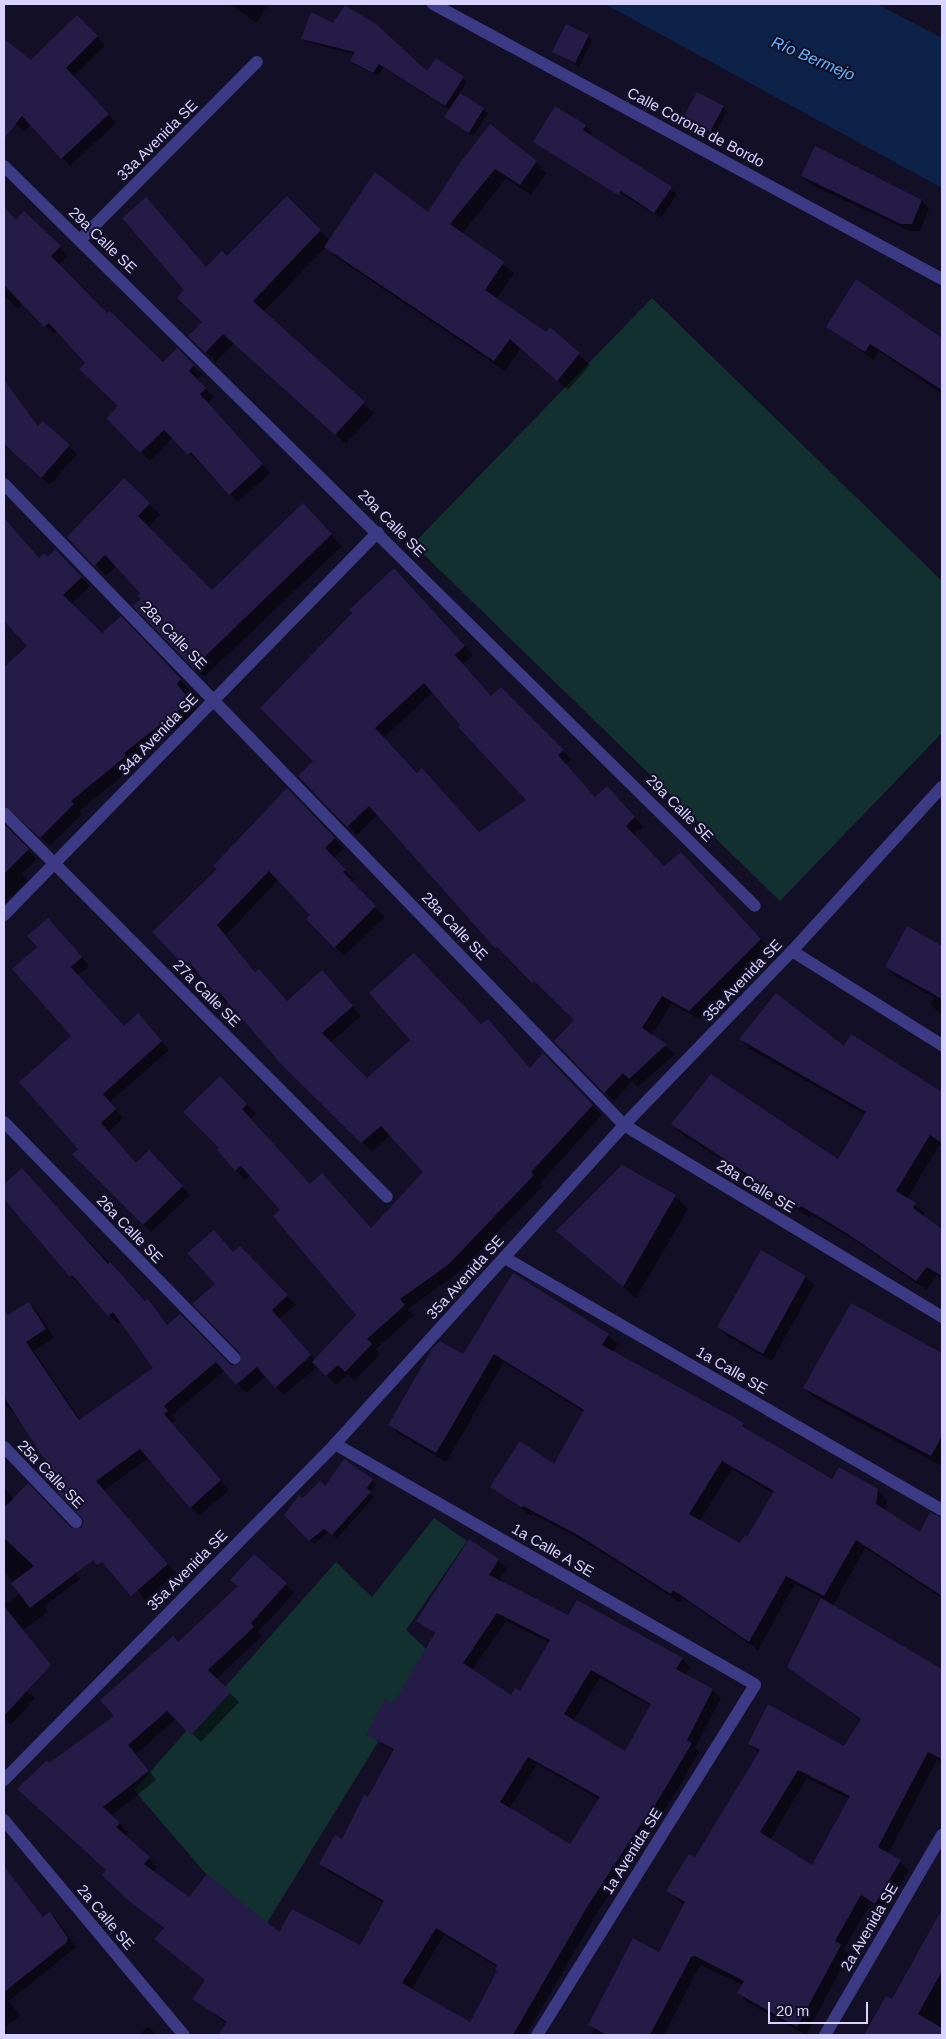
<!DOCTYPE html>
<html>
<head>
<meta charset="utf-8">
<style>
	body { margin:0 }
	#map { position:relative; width:946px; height:2039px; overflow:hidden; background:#130f26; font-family:Helvetica,sans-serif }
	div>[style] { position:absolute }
	.green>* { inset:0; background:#12302f }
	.water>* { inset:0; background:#0c2248 }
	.shadow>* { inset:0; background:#0007 }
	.building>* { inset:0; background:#241b47 }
	.minor>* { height:12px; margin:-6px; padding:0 6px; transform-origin:6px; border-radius:6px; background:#3d3a85 }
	span { translate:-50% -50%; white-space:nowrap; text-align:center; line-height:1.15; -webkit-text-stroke:4px #130f26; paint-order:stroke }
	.street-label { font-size:15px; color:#d9d4ff }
	.water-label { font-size:16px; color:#62b6ff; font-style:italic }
	.frame { position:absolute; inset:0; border:5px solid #d9d4ff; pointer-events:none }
	.scale { position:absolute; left:768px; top:2002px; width:100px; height:22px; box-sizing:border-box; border:2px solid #d9d4ff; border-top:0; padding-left:6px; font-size:15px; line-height:18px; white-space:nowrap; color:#d9d4ff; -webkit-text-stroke:4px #130f26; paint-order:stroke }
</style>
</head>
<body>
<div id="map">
	<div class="green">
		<div style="clip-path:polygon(652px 298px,942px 581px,942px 733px,780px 901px,413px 544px)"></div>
		<div style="clip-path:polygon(434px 1518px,467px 1541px,406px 1630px,432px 1654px,259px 1936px,134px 1790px,336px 1562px,372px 1597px)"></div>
	</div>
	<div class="water">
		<div style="clip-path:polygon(605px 4px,877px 4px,942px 38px,942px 188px)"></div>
	</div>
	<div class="shadow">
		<div style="clip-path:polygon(229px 4px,268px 4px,257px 23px)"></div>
		<div style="clip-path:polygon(312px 13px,427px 73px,436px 59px,463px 78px,467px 82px,459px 94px,488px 113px,473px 136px,446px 117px,450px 110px,383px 67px,378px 76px,355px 65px,351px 61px,355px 55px,307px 42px,303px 38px)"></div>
		<div style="clip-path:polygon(77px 16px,105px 45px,73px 77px,116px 123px,70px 166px,31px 124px,25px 131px,4px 114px,4px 40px,32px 61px)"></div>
		<div style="clip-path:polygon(588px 36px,592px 40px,579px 67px,554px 52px)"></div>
		<div style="clip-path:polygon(723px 107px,727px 111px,714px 135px,685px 118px)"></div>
		<div style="clip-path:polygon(555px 108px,586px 126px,592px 132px,589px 136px,677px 194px,661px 218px,535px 142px)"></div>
		<div style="clip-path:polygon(815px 148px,922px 201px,929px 209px,920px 231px,910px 231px,810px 184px,802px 176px)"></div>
		<div style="clip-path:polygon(536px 162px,546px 173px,531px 195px,506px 178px,462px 234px,514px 273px,496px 299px,546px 334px,550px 328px,590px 365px,568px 390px,521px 348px,505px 371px,336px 257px,326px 247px,263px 312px,374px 413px,346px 444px,234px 343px,216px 362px,190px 336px,204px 322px,207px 268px,227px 257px,287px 198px,330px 241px,429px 213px,461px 163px)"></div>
		<div style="clip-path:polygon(4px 209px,16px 221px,60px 247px,68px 255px,59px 265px,107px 315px,163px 363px,193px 366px,202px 374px,196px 380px,214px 397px,208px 404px,270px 473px,238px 502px,173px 437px,150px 461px,108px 418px,120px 406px,87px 363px,57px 331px,54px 334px,23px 303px,18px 309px,4px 295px)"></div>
		<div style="clip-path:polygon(856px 281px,942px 339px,942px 394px,879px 351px,874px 360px,828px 327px)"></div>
		<div style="clip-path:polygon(4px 383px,39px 427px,43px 423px,77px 454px,50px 485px,7px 447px,4px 450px)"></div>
		<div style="clip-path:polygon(124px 480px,160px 515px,148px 527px,212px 592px,303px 505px,342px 546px,204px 677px,135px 606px,143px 599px,142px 593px,116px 566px,106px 575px,68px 537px)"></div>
		<div style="clip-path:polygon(4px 520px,39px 559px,48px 558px,55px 550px,90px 586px,71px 604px,101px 635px,121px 618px,189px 689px,185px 693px,198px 710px,132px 763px,134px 766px,79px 811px,82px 814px,50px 846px,20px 816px,7px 816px,7px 829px,37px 859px,22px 874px,28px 880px,4px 903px,4px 669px,29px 646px,4px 619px)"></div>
		<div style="clip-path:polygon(evenodd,403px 579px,473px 655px,462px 665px,491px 697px,501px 689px,571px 759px,565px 765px,595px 798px,616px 796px,643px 827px,634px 835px,664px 868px,690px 863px,769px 948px,699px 1019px,671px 1004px,652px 1035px,675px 1054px,638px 1087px,632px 1081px,614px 1101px,556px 1041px,576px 1020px,496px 947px,378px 814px,357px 835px,300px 776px,314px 761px,403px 579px,433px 692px,528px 800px,479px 833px,383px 738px,433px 692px)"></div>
		<div style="clip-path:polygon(287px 790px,344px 848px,334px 858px,354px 880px,351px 883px,385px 917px,344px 956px,308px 919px,312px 915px,279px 879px,226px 935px,256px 973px,287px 1002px,331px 981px,361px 1016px,330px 1043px,367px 1080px,488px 1020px,531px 1069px,543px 1055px,602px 1115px,540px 1183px,543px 1186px,457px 1274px,408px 1309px,414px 1315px,376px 1349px,380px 1354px,355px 1380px,348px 1374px,336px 1385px,318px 1366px,284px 1395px,266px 1376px,246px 1393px,225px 1370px,172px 1415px,176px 1420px,172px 1423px,229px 1490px,199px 1516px,149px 1458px,104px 1490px,176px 1573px,145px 1600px,47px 1464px,20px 1420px,4px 1403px,4px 1319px,29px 1304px,38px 1313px,54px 1338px,34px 1351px,81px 1421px,155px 1368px,121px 1321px,118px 1324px,71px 1276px,4px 1197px,4px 1186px,22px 1170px,169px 1326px,232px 1367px,241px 1364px,241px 1352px,216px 1284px,240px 1247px,296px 1305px,279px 1319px,315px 1360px,358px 1315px,282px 1210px,250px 1175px,245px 1180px,236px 1170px,221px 1148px,220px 1078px,256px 1114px,251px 1119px,310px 1185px,371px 1229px,425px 1172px,391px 1135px,372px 1152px,284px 1065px,228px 1001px,226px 1003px,198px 971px,195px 974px,154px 932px,218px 869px)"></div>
		<div style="clip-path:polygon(56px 928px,89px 966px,78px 975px,124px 1027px,146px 1023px,169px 1050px,110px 1102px,123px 1118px,108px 1132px,136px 1164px,149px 1152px,190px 1195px,151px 1232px,74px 1154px,79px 1149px,73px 1037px,38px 947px)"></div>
		<div style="clip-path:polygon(907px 928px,942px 947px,942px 1015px,930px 1004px,934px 997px,895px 976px,886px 967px)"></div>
		<div style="clip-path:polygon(852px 1035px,942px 1092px,942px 1147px,939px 1145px,907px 1199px,925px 1213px,923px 1217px,942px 1231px,942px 1278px,937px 1275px,926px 1290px,859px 1243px,811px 1214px,809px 1217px,682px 1134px,673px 1124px,838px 1161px,866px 1115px,750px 1049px,740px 1039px,845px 1048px)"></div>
		<div style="clip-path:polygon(675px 1196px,688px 1209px,636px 1298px,557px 1231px)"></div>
		<div style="clip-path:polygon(761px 1251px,806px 1277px,814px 1285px,772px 1361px,727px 1336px,718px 1327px)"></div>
		<div style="clip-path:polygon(evenodd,514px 1275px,608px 1335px,618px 1344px,613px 1353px,743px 1424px,752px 1433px,832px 1481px,877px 1490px,887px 1500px,885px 1511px,921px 1534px,925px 1524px,942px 1534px,942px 1598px,865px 1548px,833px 1606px,942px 1670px,942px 1762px,937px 1759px,888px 1854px,909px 1870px,884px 1911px,870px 1903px,844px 1949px,849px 1954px,806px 2035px,747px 2002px,739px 1993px,743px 1985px,700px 1965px,664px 2035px,591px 2035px,594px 2030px,590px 2025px,659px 1954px,685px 1905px,667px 1891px,695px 1859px,759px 1753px,749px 1744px,844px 1748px,861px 1720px,788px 1666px,822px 1598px,795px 1584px,758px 1650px,683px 1598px,680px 1602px,589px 1544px,533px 1514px,531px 1516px,491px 1487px,555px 1465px,584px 1412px,504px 1362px,446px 1462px,399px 1434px,390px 1425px,463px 1356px,514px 1275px,732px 1469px,774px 1494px,748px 1539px,740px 1545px,699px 1522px,732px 1469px,514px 1275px,807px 1778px,850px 1799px,812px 1866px,770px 1840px,807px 1778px)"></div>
		<div style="clip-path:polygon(938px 1352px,942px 1357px,942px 1370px,929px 1392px,942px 1399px,942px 1466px,813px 1397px,804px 1388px)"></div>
		<div style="clip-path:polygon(344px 1461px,376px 1484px,370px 1493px,374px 1497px,337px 1538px,329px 1532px,314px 1544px,286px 1514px,303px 1500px,325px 1488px)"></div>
		<div style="clip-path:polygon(4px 1488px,80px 1579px,44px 1606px,48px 1612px,17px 1634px,4px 1618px,4px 1605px,20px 1593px,4px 1571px)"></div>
		<div style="clip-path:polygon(evenodd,255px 1555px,294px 1593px,258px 1632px,262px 1636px,216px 1679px,239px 1702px,201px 1742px,176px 1719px,136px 1754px,156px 1780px,111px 1816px,128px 1832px,124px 1836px,157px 1867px,153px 1872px,189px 1898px,279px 1934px,361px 1946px,384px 1903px,329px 1872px,320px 1863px,343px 1841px,394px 1752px,368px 1734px,394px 1705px,436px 1635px,418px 1621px,498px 1560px,507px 1569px,498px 1582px,569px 1616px,682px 1659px,690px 1667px,685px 1675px,712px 1690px,721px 1698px,695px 1748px,699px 1752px,679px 1787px,595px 1916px,526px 2035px,220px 2035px,227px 2024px,194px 1999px,206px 1981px,156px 1939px,164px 1929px,104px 1875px,107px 1871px,49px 1765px,115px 1717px,178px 1644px,239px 1587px,255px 1555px,506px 1621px,550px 1643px,520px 1693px,511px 1697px,472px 1670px,506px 1621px,255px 1555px,600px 1678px,651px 1706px,625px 1752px,573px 1721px,600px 1678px,255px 1555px,537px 1764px,600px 1800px,570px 1846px,509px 1809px,537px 1764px,255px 1555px,444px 1935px,497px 1967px,498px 1972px,470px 2024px,412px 1989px,444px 1935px)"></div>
		<div style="clip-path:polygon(4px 1671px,35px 1698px,11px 1725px,4px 1718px)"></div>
		<div style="clip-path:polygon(4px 1873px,19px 1886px,44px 1918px,50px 1913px,58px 1921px,76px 1947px,9px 2001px,20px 2016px,4px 2028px,9px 2035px,4px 2035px)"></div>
		<div style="clip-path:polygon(942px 1910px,942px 2035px,866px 2035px,887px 1998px,892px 2001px)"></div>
		<div style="clip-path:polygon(148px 2027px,157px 2035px,139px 2035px)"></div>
	</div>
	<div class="building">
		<div style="clip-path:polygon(345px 5px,376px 24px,427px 71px,436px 58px,464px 77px,445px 106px,379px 64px,373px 73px,350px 61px,355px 52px,301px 39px,311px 12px,333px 23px)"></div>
		<div style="clip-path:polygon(77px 15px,98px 36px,66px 68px,109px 114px,61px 159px,22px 116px,4px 139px,4px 39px,31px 60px)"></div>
		<div style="clip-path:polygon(566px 24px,589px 35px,575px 63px,552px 52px)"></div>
		<div style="clip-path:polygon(697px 92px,724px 106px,710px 132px,683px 118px)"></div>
		<div style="clip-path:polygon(460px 93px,484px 108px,469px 133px,444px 117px)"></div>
		<div style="clip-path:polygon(555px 106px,586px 125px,583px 130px,672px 187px,654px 213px,621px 191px,618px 195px,533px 142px)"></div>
		<div style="clip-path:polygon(490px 124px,537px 161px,520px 185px,495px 169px,450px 224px,504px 262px,485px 290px,546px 332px,550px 327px,580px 353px,557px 381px,510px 339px,494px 361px,324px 247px,375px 172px,428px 212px,460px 163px)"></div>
		<div style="clip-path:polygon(815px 146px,922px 200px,912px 224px,901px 224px,801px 176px)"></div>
		<div style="clip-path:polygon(287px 196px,321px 230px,253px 301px,365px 402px,335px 435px,223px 334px,205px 353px,188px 336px,202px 322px,177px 298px,184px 290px,122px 218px,146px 197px,206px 267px,222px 251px,227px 256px)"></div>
		<div style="clip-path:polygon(4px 207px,16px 220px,24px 211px,61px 246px,51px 256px,107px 313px,110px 311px,163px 362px,177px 348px,194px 365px,189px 371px,206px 388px,200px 394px,263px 464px,229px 495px,191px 452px,188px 455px,164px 430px,140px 453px,106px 418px,118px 406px,79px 369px,85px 363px,49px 323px,44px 327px,4px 285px)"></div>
		<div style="clip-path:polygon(856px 279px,942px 338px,942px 390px,870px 344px,865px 352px,826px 327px)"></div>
		<div style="clip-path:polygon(4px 380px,38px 426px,43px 421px,70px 445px,41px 478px,4px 444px)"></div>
		<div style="clip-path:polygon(124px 478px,150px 503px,138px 516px,212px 590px,303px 503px,332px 534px,193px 668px,133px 606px,141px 599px,137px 596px,140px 593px,105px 555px,94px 566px,67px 537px)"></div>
		<div style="clip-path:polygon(4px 518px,39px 558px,44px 553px,48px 557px,55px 549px,82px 577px,63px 595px,102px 633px,121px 616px,181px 679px,177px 684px,190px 701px,124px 753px,126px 756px,71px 801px,74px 804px,40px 838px,4px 805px,4px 667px,27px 646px,4px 621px)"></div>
		<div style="clip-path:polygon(evenodd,394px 568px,465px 646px,455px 655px,491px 696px,501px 687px,564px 750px,558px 755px,595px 797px,607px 786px,635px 817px,626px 826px,664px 866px,681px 852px,761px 939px,689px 1011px,662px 996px,642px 1028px,667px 1044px,629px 1079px,623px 1073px,604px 1093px,554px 1041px,574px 1020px,534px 981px,532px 983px,497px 947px,495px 948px,369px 806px,347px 827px,298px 776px,313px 761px,260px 708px,352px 613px,349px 610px,394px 568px,424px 683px,460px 725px,458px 727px,526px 800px,479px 832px,422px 768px,417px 773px,375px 728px,424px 683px)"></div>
		<div style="clip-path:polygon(287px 788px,335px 838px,325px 848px,346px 870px,343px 872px,376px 906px,334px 948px,306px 919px,310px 915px,269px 871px,217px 925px,255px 972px,259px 969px,287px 1001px,322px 970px,353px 1006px,322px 1033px,367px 1078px,410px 1040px,369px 993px,414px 953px,481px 1024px,488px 1019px,530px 1068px,543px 1053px,593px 1105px,531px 1172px,534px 1175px,448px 1265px,400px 1299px,405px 1305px,367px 1339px,372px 1344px,345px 1372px,338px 1365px,326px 1376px,312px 1362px,356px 1315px,273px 1216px,280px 1210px,241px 1166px,235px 1171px,217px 1150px,219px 1148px,183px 1112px,220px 1076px,247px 1104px,242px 1109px,310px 1184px,322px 1173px,371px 1228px,423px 1172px,381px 1126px,361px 1143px,283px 1066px,219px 992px,216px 994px,189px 962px,185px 966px,152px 932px,217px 869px,213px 866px)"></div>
		<div style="clip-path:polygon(4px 824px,29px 849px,4px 874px)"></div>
		<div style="clip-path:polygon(48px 918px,82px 957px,71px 967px,124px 1026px,138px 1013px,162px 1041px,103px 1094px,116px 1109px,101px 1123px,136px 1163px,149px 1150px,183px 1186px,143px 1225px,72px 1154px,78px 1149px,19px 1082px,71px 1036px,12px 969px,37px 947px,27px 936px)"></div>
		<div style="clip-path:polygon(907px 926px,942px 946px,942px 999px,885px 967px)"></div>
		<div style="clip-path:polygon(776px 993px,844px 1046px,851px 1034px,942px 1092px,942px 1143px,930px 1135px,896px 1191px,916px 1203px,913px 1208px,942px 1229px,942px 1276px,927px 1267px,916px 1281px,848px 1234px,801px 1206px,799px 1208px,671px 1124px,711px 1074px,838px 1159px,866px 1112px,739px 1039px)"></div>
		<div style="clip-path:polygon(622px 1165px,676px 1195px,623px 1287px,556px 1231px)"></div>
		<div style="clip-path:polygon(22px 1168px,108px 1264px,110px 1262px,145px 1301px,148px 1299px,167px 1325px,180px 1314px,232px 1366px,240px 1363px,240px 1353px,192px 1304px,215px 1284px,187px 1253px,214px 1230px,233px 1252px,240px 1246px,288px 1295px,272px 1310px,311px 1355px,275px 1388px,257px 1367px,236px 1385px,216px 1362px,164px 1406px,168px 1411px,164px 1414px,221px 1480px,190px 1508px,140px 1449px,96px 1481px,168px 1564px,131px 1596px,102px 1562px,97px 1565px,93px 1560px,30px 1608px,11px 1583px,34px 1566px,4px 1538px,4px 1508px,28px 1483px,71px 1528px,81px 1528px,84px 1521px,39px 1472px,47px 1463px,4px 1397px,4px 1309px,8px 1315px,29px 1302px,46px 1329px,26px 1342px,79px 1420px,153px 1368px,113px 1312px,108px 1316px,72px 1275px,70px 1277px,4px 1199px,4px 1184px)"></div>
		<div style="clip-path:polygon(761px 1250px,806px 1276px,763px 1354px,717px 1327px)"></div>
		<div style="clip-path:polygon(evenodd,513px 1273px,609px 1334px,602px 1345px,744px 1423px,742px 1426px,832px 1479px,839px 1467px,878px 1489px,876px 1504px,920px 1532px,930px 1512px,942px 1518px,942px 1596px,856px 1540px,824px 1596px,786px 1576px,749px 1642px,673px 1590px,671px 1594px,578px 1535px,523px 1506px,522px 1508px,490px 1487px,520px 1441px,554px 1464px,584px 1410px,494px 1354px,436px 1453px,388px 1425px,432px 1349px,440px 1341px,463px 1354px,513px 1273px,722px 1461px,774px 1491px,747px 1537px,745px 1535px,740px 1543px,689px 1514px,722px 1461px)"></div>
		<div style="clip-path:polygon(851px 1303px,942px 1353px,942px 1436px,931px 1456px,803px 1388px)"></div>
		<div style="clip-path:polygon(344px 1459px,373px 1479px,367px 1488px,371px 1492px,332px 1535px,324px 1529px,309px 1541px,284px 1515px,299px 1495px,303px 1498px,320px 1481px,325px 1486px)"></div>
		<div style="clip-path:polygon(evenodd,469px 1539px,499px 1559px,489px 1575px,568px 1615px,577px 1600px,683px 1658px,676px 1669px,713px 1689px,687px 1740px,692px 1743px,645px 1822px,643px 1821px,587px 1907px,513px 2035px,218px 2035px,227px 2022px,192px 1999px,205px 1980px,154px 1939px,164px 1928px,129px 1901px,102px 1875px,106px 1870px,17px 1789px,47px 1760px,49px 1763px,114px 1716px,100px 1700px,173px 1636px,178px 1642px,238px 1586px,230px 1580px,254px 1554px,287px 1583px,251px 1623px,254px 1627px,208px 1670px,231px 1692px,191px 1735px,167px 1711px,128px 1745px,149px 1771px,103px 1807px,120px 1823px,116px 1827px,150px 1857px,144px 1864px,189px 1897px,207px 1874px,279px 1932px,292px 1909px,360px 1945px,384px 1901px,319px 1864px,335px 1835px,342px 1839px,364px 1795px,368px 1797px,394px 1749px,366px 1735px,385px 1699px,393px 1704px,435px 1633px,416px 1621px,469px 1539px,497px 1613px,550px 1640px,520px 1691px,515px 1688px,511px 1695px,463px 1663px,497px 1613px,469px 1539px,591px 1670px,651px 1704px,625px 1751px,564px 1714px,591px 1670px,469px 1539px,528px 1757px,600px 1797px,570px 1844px,500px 1802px,528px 1757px,469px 1539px,436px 1928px,497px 1965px,495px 1970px,497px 1971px,470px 2022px,402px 1983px,436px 1928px)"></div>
		<div style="clip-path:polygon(evenodd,821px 1598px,942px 1669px,942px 1759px,928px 1752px,878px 1847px,901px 1860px,875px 1904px,861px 1895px,835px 1941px,841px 1945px,797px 2027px,737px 1993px,744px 1981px,695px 1956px,691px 1957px,650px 2035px,607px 2035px,588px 2025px,633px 1938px,659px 1952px,685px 1902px,666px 1891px,689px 1854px,695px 1857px,760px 1750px,748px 1744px,768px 1704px,844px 1746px,861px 1719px,787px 1667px,821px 1598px,798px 1770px,850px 1796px,812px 1865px,760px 1832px,798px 1770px)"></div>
		<div style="clip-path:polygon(4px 1606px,51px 1665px,4px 1716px)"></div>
		<div style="clip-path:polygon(4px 1866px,43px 1917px,50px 1912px,68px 1938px,66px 1943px,4px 1992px)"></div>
		<div style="clip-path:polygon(942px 1909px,942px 1971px,918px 2014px,942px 2028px,942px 2035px,864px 2035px,886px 1996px,892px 1999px)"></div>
	</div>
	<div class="minor">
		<div style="left:433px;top:4px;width:579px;rotate:28.38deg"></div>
		<div style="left:4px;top:166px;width:1054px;rotate:44.58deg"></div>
		<div style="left:80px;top:240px;width:251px;rotate:-45.2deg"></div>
		<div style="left:4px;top:484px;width:892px;rotate:45.95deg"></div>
		<div style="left:624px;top:1125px;width:371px;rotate:31.1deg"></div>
		<div style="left:4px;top:813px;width:542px;rotate:45.07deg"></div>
		<div style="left:4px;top:915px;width:535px;rotate:-45.68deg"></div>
		<div style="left:792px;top:951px;width:177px;rotate:32.1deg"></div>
		<div style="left:4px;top:1122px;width:330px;rotate:45.7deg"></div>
		<div style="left:505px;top:1258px;width:504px;rotate:29.97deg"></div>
		<div style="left:335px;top:1444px;width:484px;rotate:29.8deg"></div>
		<div style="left:755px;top:1685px;width:412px;rotate:121.9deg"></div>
		<div style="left:4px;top:1447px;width:104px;rotate:46.2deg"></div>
		<div style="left:4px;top:1780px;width:472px;rotate:-45.4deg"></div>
		<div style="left:335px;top:1444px;width:430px;rotate:-47.8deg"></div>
		<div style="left:624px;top:1125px;width:242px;rotate:-46deg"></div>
		<div style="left:792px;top:951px;width:222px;rotate:-47.6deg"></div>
		<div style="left:4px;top:1820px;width:280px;rotate:50.1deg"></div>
		<div style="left:825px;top:2035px;width:232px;rotate:-59.7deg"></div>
	</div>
	<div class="street-label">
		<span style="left:696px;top:127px;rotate:28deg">Calle Corona de Bordo</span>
		<span style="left:157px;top:140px;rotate:-45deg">33a Avenida SE</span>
		<span style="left:103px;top:240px;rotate:44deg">29a Calle SE</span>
		<span style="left:392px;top:523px;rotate:45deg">29a Calle SE</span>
		<span style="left:174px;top:635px;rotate:46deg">28a Calle SE</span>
		<span style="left:158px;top:734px;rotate:-46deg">34a Avenida SE</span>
		<span style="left:680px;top:808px;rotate:45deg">29a Calle SE</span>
		<span style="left:455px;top:926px;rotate:46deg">28a Calle SE</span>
		<span style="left:742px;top:980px;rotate:-46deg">35a Avenida SE</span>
		<span style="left:207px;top:993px;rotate:45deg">27a Calle SE</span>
		<span style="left:756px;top:1186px;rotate:31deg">28a Calle SE</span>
		<span style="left:130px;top:1229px;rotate:46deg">26a Calle SE</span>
		<span style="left:465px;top:1277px;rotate:-48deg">35a Avenida SE</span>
		<span style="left:732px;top:1370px;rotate:30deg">1a Calle SE</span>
		<span style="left:51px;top:1474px;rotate:46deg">25a Calle SE</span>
		<span style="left:553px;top:1550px;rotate:30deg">1a Calle A SE</span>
		<span style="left:187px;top:1570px;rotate:-45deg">35a Avenida SE</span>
		<span style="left:632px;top:1851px;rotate:-58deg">1a Avenida SE</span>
		<span style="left:106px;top:1917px;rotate:50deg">2a Calle SE</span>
		<span style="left:869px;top:1927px;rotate:-60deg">2a Avenida SE</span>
	</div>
	<div class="water-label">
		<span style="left:813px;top:59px;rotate:23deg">Río Bermejo</span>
	</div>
	<div class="frame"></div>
	<div class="scale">20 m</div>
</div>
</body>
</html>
